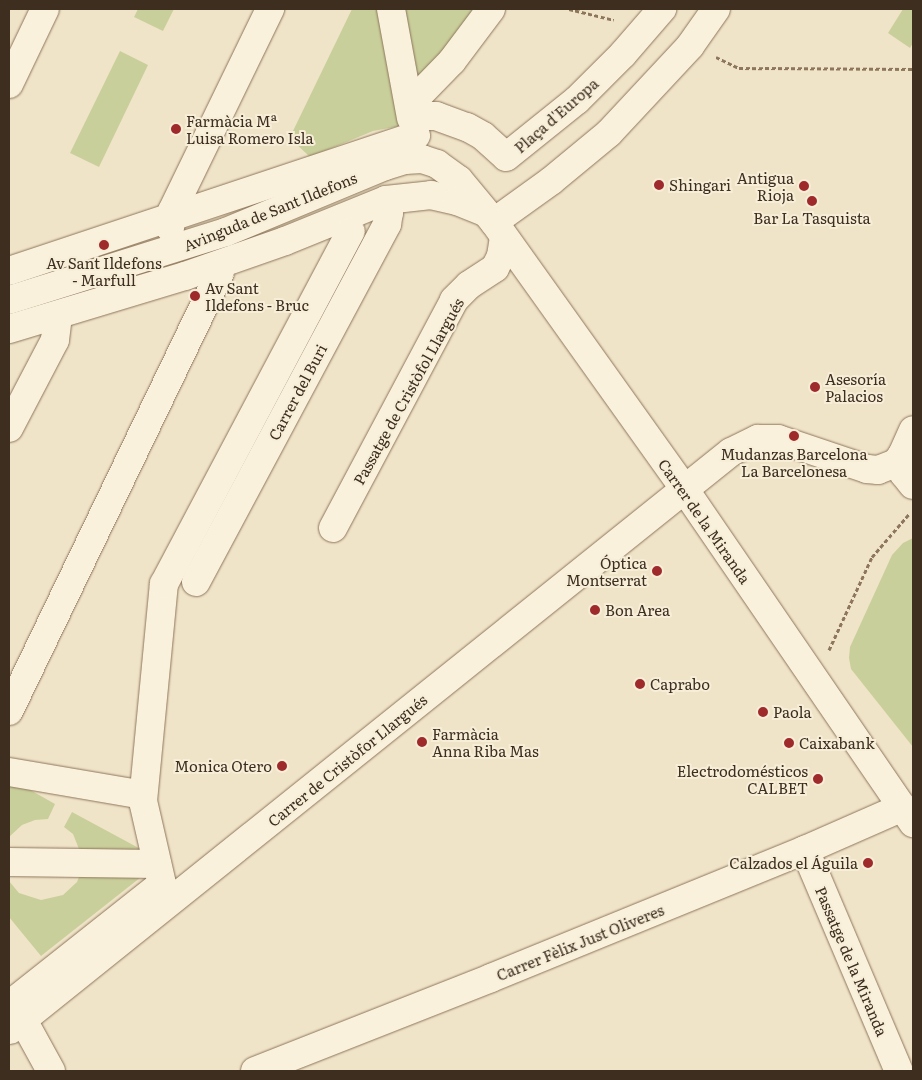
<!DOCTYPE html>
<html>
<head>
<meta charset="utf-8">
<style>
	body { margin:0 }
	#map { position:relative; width:922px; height:1080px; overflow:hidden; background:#f0e4c8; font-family:Literata,serif }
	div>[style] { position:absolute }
	.green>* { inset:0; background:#c9cf9b }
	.path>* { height:3px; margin-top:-1.5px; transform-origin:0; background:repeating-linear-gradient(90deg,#8d765c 0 4px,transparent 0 6.5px) }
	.roads { filter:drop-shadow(0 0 1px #8d765c) drop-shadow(0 0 1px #8d765c) }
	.minor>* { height:28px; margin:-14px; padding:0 14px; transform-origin:14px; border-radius:14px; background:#faf1dc }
	.dots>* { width:14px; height:14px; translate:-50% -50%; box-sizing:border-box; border:2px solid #f7eed8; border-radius:50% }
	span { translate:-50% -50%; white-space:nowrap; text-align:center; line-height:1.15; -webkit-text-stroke:4px #f7eed8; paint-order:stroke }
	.street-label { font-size:15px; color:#3d2e20 }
	.poi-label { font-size:15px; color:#3d2e20 }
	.left { translate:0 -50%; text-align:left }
	.right { translate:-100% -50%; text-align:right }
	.frame { position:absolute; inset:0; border:10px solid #3d2e20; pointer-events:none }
</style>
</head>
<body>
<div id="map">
	<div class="green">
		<div style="clip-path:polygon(138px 9px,174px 9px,163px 31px,134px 17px)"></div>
		<div style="clip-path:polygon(352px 9px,383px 9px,405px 125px,373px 131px,310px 157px,293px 141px,292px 133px)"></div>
		<div style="clip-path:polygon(398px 9px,491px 9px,415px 99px)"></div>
		<div style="clip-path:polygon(903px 9px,913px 9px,913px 43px,910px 48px,888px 33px)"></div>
		<div style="clip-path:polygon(120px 51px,148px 65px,99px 167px,70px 153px)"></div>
		<div style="clip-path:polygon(913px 538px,913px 747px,851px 669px,849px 658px,850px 647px,892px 555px,903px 543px)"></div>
		<div style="clip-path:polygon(9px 778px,55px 804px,48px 819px,35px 820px,22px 825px,9px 837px)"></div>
		<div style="clip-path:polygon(72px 812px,148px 853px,81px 854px,73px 834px,64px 827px)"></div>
		<div style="clip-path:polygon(150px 870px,41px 956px,9px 917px,9px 881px,19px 893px,41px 900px,63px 895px,77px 882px,81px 872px)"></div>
	</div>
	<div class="path">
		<div style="left:569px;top:9px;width:46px;rotate:13.7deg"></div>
		<div style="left:716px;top:57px;width:25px;rotate:26deg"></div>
		<div style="left:739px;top:68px;width:174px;rotate:0.3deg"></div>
		<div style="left:829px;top:650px;width:102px;rotate:-65.2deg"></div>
		<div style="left:872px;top:557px;width:58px;rotate:-49.2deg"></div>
	</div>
	<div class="roads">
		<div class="minor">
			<div style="left:391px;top:9px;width:111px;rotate:79.6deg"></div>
			<div style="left:491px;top:9px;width:65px;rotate:126.9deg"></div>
			<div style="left:452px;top:61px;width:53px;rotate:134.2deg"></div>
			<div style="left:415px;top:99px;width:18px;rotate:74deg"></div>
			<div style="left:420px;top:116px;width:16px"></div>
			<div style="left:436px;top:116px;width:33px;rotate:20deg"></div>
			<div style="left:467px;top:127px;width:18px;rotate:29deg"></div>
			<div style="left:483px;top:136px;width:31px;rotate:42deg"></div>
			<div style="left:506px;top:157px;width:91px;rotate:-38.8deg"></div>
			<div style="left:577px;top:100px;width:65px;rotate:-45deg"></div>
			<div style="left:623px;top:54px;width:60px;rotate:-49.1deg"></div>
			<div style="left:9px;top:84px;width:83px;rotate:-64.4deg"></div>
			<div style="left:494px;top:222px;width:70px;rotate:-35.7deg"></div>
			<div style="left:551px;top:181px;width:75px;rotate:-39.6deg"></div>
			<div style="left:609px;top:133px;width:119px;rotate:-47deg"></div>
			<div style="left:690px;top:46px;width:45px;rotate:-54.9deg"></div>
			<div style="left:170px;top:228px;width:17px;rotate:-83deg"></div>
			<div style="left:172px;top:211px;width:225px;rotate:-64.1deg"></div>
			<div style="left:9px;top:271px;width:429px;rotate:-18.4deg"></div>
			<div style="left:9px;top:300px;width:227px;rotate:-17.4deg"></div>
			<div style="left:226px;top:232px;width:172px;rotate:-22.5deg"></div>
			<div style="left:385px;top:166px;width:21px;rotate:-17deg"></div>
			<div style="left:405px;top:160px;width:17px;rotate:-3deg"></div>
			<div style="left:422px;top:159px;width:16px;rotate:18deg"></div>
			<div style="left:437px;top:164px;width:27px;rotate:36deg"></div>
			<div style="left:459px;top:180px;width:55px;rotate:50.2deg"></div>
			<div style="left:494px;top:222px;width:329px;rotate:54.5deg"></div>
			<div style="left:685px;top:490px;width:404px;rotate:55.6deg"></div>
			<div style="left:9px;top:329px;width:184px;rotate:-16.8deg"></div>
			<div style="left:185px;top:276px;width:106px;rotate:-19.3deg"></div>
			<div style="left:285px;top:241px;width:109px;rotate:-22.1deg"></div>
			<div style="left:386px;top:200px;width:45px;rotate:-6.3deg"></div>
			<div style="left:431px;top:195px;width:27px;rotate:13deg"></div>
			<div style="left:457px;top:201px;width:29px;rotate:22deg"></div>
			<div style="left:9px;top:428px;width:99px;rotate:-62.4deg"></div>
			<div style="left:55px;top:340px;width:24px;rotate:-83deg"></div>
			<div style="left:902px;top:455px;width:10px;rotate:96deg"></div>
			<div style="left:901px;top:465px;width:9px;rotate:72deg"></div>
			<div style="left:904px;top:474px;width:14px;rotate:51deg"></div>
			<div style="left:333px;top:528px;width:258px;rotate:-62deg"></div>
			<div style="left:454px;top:300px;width:21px;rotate:-45deg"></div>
			<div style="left:469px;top:285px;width:31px;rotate:-33deg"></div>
			<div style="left:495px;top:268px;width:13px;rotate:-63deg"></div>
			<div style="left:501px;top:256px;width:19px;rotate:-81deg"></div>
			<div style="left:196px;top:582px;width:406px;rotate:-61.9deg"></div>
			<div style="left:387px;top:224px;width:11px;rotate:-80deg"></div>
			<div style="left:389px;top:213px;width:13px;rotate:-103deg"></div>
			<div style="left:9px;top:711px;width:486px;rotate:-64.3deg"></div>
			<div style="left:9px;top:772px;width:136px;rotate:9.7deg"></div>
			<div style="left:805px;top:850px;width:240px;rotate:67deg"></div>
			<div style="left:9px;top:862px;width:148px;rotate:0.8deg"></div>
			<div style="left:10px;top:1030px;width:924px;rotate:-38.72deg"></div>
			<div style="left:731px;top:452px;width:30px;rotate:-26deg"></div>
			<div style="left:758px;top:439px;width:20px"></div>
			<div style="left:778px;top:439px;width:94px;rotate:18.6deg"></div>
			<div style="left:867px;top:469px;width:11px;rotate:5deg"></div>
			<div style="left:878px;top:470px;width:19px;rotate:-21deg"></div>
			<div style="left:896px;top:463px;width:10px;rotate:-53deg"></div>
			<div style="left:902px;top:455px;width:27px;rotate:-66deg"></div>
			<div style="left:51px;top:1071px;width:79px;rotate:-118.8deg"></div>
			<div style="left:13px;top:1002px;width:190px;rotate:-38.4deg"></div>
			<div style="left:162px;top:884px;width:85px;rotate:-102.9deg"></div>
			<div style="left:143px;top:801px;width:218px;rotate:-84.5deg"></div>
			<div style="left:164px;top:584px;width:399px;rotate:-62.1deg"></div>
			<div style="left:255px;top:1071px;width:254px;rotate:-21.5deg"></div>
			<div style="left:491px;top:978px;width:339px;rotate:-22.2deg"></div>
			<div style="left:805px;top:850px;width:107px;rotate:-23.7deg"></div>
		</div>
	</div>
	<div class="dots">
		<div style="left:176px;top:129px;background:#9e2a2b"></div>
		<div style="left:659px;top:185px;background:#9e2a2b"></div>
		<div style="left:804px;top:186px;background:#9e2a2b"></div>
		<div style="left:812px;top:201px;background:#9e2a2b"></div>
		<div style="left:104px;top:245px;background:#9e2a2b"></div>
		<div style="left:195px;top:296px;background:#9e2a2b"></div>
		<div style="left:815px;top:387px;background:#9e2a2b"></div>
		<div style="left:794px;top:436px;background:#9e2a2b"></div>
		<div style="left:657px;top:571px;background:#9e2a2b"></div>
		<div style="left:595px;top:610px;background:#9e2a2b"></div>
		<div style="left:640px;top:684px;background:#9e2a2b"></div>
		<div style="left:763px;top:712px;background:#9e2a2b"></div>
		<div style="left:422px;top:742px;background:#9e2a2b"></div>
		<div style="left:789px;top:743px;background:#9e2a2b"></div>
		<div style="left:282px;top:766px;background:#9e2a2b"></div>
		<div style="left:818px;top:779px;background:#9e2a2b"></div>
		<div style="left:868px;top:863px;background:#9e2a2b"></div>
	</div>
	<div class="street-label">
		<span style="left:556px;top:115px;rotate:-41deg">Plaça d'Europa</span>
		<span style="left:270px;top:211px;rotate:-22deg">Avinguda de Sant Ildefons</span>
		<span style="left:408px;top:391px;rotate:-61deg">Passatge de Cristòfol Llargués</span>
		<span style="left:297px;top:392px;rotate:-62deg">Carrer del Buri</span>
		<span style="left:705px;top:521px;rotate:55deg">Carrer de la Miranda</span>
		<span style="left:347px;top:760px;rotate:-39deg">Carrer de Cristòfor Llargués</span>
		<span style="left:580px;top:942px;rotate:-22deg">Carrer Fèlix Just Oliveres</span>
		<span style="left:852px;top:961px;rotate:67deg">Passatge de la Miranda</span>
	</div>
	<div class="poi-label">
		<span class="left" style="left:186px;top:129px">Farmàcia Mª<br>Luisa Romero Isla</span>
		<span class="right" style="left:794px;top:186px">Antigua<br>Rioja</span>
		<span class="left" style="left:669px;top:185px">Shingari</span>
		<span style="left:812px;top:218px">Bar La Tasquista</span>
		<span style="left:104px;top:271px">Av Sant Ildefons<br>- Marfull</span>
		<span class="left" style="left:205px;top:296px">Av Sant<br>Ildefons - Bruc</span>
		<span class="left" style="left:825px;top:387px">Asesoría<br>Palacios</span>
		<span style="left:794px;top:462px">Mudanzas Barcelona<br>La Barcelonesa</span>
		<span class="right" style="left:647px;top:571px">Óptica<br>Montserrat</span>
		<span class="left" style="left:605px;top:610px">Bon Area</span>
		<span class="left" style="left:650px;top:684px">Caprabo</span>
		<span class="left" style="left:773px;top:712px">Paola</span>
		<span class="left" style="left:432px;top:742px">Farmàcia<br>Anna Riba Mas</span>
		<span class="left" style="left:799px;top:743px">Caixabank</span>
		<span class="right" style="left:272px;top:766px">Monica Otero</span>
		<span class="right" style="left:808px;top:779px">Electrodomésticos<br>CALBET</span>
		<span class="right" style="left:858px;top:863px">Calzados el Águila</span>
	</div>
	<div class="frame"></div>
</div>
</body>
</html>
